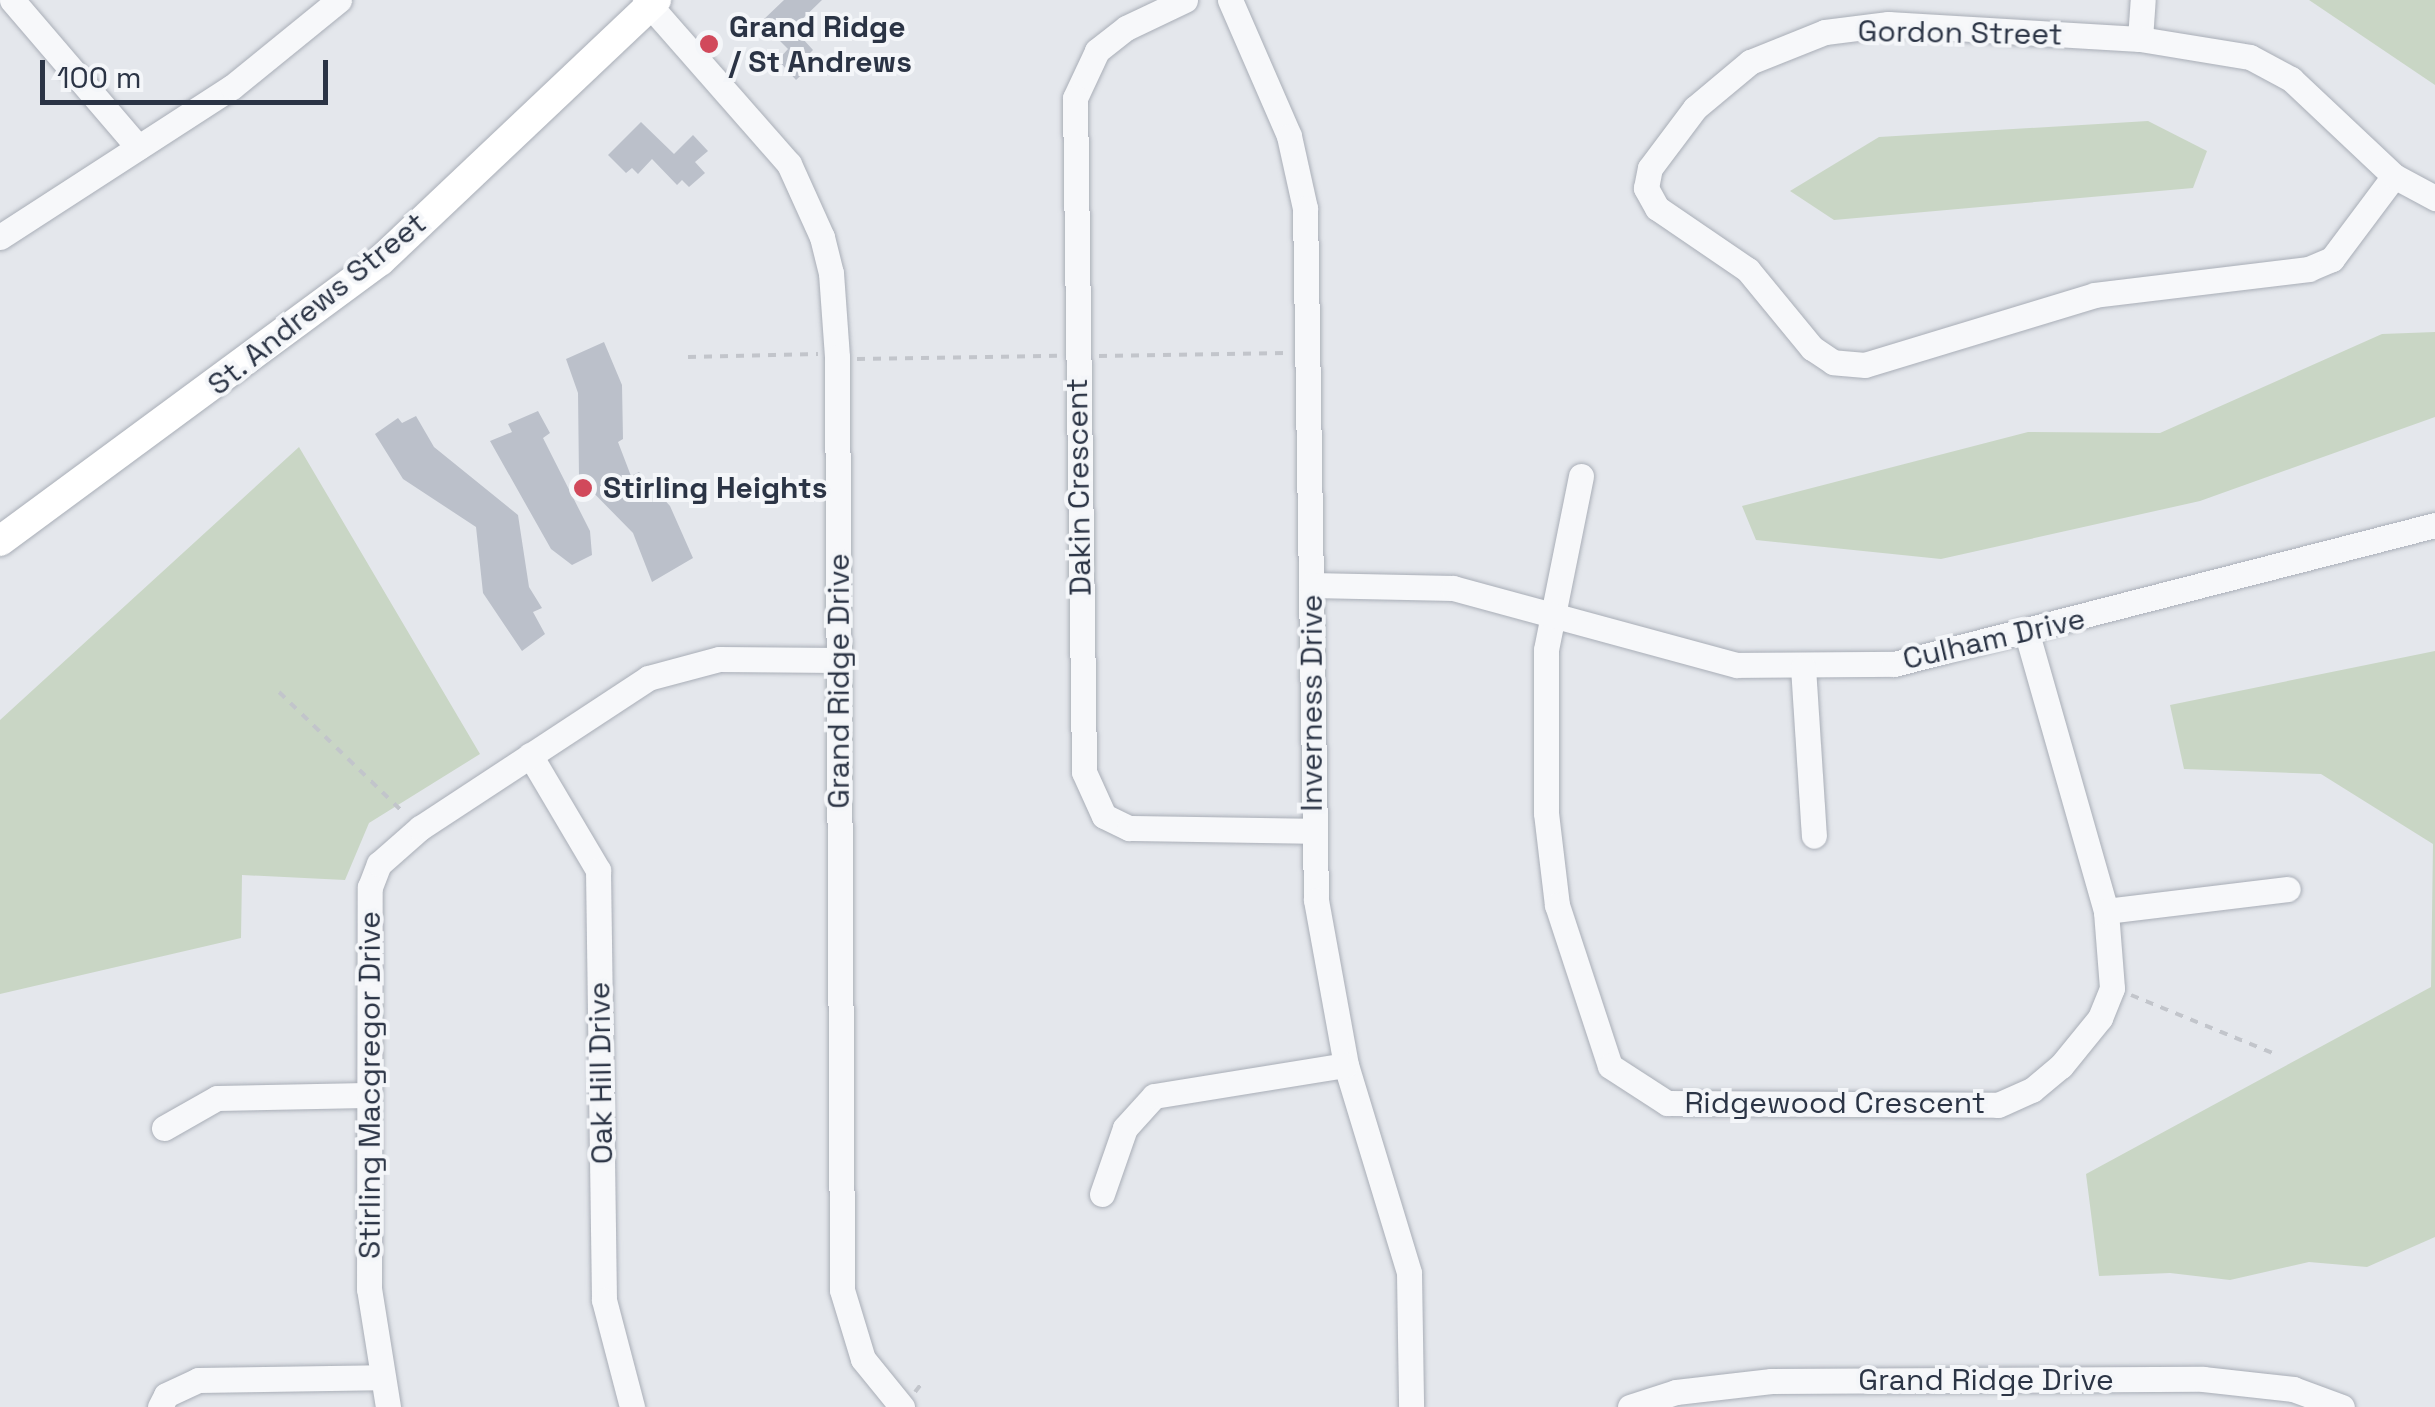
<!DOCTYPE html>
<html>
<head>
<meta charset="utf-8">
<style>
	body { margin:0 }
	#map { position:relative; width:2435px; height:1407px; overflow:hidden; background:#e4e7ec; font-family:"Space Grotesk",sans-serif }
	div>[style] { position:absolute }
	.green>* { inset:0; background:#c9d6c5 }
	.building>* { inset:0; background:#bbc0ca }
	.path>* { height:4px; margin-top:-2px; transform-origin:0; background:repeating-linear-gradient(90deg,#c2c5cb 0 8px,transparent 0 16px) }
	.roads { filter:drop-shadow(0 0 2px #a9aeb7) drop-shadow(0 0 2px #a9aeb7) }
	.minor>* { height:25px; margin:-12.5px; padding:0 12.5px; transform-origin:12.5px; border-radius:12.5px; background:#f7f8fa }
	.major>* { height:30px; margin:-15px; padding:0 15px; transform-origin:15px; border-radius:15px; background:#fff }
	.dots>* { width:28px; height:28px; translate:-50% -50%; box-sizing:border-box; border:5px solid #f4f6f9; border-radius:50% }
	span { translate:-50% -50%; white-space:nowrap; text-align:center; line-height:1.15; -webkit-text-stroke:8px #f4f6f9; paint-order:stroke }
	.poi-label { font-size:30px; color:#2b3445; font-weight:700 }
	.left { translate:0 -50%; text-align:left }
	.street-label { font-size:30px; color:#2b3445 }
	.scale { position:absolute; left:40px; top:60px; width:288px; height:45px; box-sizing:border-box; border:5px solid #2b3445; border-top:0; padding-left:12px; font-size:30px; line-height:35px; white-space:nowrap; color:#2b3445; -webkit-text-stroke:8px #f4f6f9; paint-order:stroke }
</style>
</head>
<body>
<div id="map">
	<div class="green">
		<div style="clip-path:polygon(2309px 0,2435px 0,2435px 85px)"></div>
		<div style="clip-path:polygon(2148px 121px,2207px 151px,2193px 188px,1834px 220px,1790px 191px,1879px 137px)"></div>
		<div style="clip-path:polygon(2435px 332px,2435px 417px,2200px 501px,1941px 559px,1756px 540px,1742px 506px,2028px 432px,2160px 433px,2382px 334px)"></div>
		<div style="clip-path:polygon(299px 447px,480px 754px,369px 823px,345px 880px,242px 875px,241px 938px,0 994px,0 720px)"></div>
		<div style="clip-path:polygon(2435px 651px,2435px 1237px,2367px 1267px,2309px 1262px,2230px 1280px,2170px 1273px,2099px 1276px,2086px 1174px,2431px 987px,2433px 844px,2321px 774px,2184px 769px,2170px 705px)"></div>
	</div>
	<div class="building">
		<div style="clip-path:polygon(784px 0,822px 0,793px 28px,813px 50px,804px 59px,811px 66px,796px 80px,778px 60px,788px 49px,761px 22px)"></div>
		<div style="clip-path:polygon(641px 122px,674px 154px,693px 135px,708px 151px,695px 162px,705px 173px,689px 187px,682px 180px,677px 185px,652px 159px,638px 174px,632px 168px,626px 173px,608px 155px)"></div>
		<div style="clip-path:polygon(604px 342px,622px 385px,623px 439px,618px 442px,631px 476px,639px 472px,670px 506px,693px 558px,652px 582px,633px 533px,579px 478px,578px 393px,566px 359px)"></div>
		<div style="clip-path:polygon(538px 411px,550px 433px,543px 438px,590px 531px,592px 555px,572px 565px,551px 549px,490px 441px,512px 432px,508px 424px)"></div>
		<div style="clip-path:polygon(416px 416px,434px 447px,518px 515px,529px 587px,542px 608px,533px 612px,545px 634px,522px 651px,483px 593px,476px 527px,403px 479px,375px 434px,398px 418px,402px 423px)"></div>
	</div>
	<div class="path">
		<div style="left:1099px;top:356px;width:186px;rotate:-0.9deg"></div>
		<div style="left:688px;top:357px;width:130px;rotate:-1.3deg"></div>
		<div style="left:857px;top:359px;width:200px;rotate:-0.9deg"></div>
		<div style="left:279px;top:692px;width:171px;rotate:44.1deg"></div>
		<div style="left:2131px;top:995px;width:156px;rotate:22.3deg"></div>
		<div style="left:915px;top:1392px;width:11px;rotate:-52deg"></div>
	</div>
	<div class="roads">
		<div class="minor">
			<div style="left:12px;top:0;width:194px;rotate:49.4deg"></div>
			<div style="left:645px;top:0;width:218px;rotate:48.7deg"></div>
			<div style="left:789px;top:164px;width:80px;rotate:65.7deg"></div>
			<div style="left:822px;top:237px;width:37px;rotate:76deg"></div>
			<div style="left:831px;top:273px;width:84px;rotate:85.9deg"></div>
			<div style="left:837px;top:357px;width:933px;rotate:89.69deg"></div>
			<div style="left:842px;top:1290px;width:72px;rotate:73.1deg"></div>
			<div style="left:863px;top:1359px;width:62px;rotate:50.9deg"></div>
			<div style="left:1185px;top:0;width:65px;rotate:154.6deg"></div>
			<div style="left:1126px;top:28px;width:37px;rotate:142deg"></div>
			<div style="left:1097px;top:51px;width:52px;rotate:115.1deg"></div>
			<div style="left:1075px;top:98px;width:674px;rotate:89.23deg"></div>
			<div style="left:1084px;top:772px;width:48px;rotate:65.6deg"></div>
			<div style="left:1104px;top:816px;width:28px;rotate:26deg"></div>
			<div style="left:1129px;top:828px;width:183px;rotate:0.9deg"></div>
			<div style="left:1230px;top:0;width:148px;rotate:66.5deg"></div>
			<div style="left:1289px;top:136px;width:74px;rotate:77.5deg"></div>
			<div style="left:1305px;top:208px;width:692px;rotate:89.09deg"></div>
			<div style="left:1316px;top:900px;width:168px;rotate:79.7deg"></div>
			<div style="left:1346px;top:1065px;width:217px;rotate:73.1deg"></div>
			<div style="left:1409px;top:1273px;width:134px;rotate:89.1deg"></div>
			<div style="left:2140px;top:39px;width:39px;rotate:-86deg"></div>
			<div style="left:2394px;top:176px;width:104px;rotate:126.8deg"></div>
			<div style="left:2332px;top:259px;width:25px;rotate:157deg"></div>
			<div style="left:2309px;top:269px;width:216px;rotate:173.1deg"></div>
			<div style="left:2095px;top:295px;width:240px;rotate:163.1deg"></div>
			<div style="left:1865px;top:365px;width:32px;rotate:-175deg"></div>
			<div style="left:1833px;top:362px;width:25px;rotate:-146deg"></div>
			<div style="left:1812px;top:348px;width:101px;rotate:-129.4deg"></div>
			<div style="left:1748px;top:270px;width:110px;rotate:-145.7deg"></div>
			<div style="left:1657px;top:208px;width:23px;rotate:-119deg"></div>
			<div style="left:1646px;top:188px;width:20px;rotate:-79deg"></div>
			<div style="left:1650px;top:168px;width:75px;rotate:-53.1deg"></div>
			<div style="left:1695px;top:108px;width:72px;rotate:-39.9deg"></div>
			<div style="left:1750px;top:62px;width:81px;rotate:-21.8deg"></div>
			<div style="left:1825px;top:32px;width:64px;rotate:-7.2deg"></div>
			<div style="left:1888px;top:24px;width:252px;rotate:3.4deg"></div>
			<div style="left:2140px;top:39px;width:111px;rotate:9.3deg"></div>
			<div style="left:2250px;top:57px;width:47px;rotate:28.2deg"></div>
			<div style="left:2291px;top:79px;width:141px;rotate:43.3deg"></div>
			<div style="left:2394px;top:176px;width:47px;rotate:28.2deg"></div>
			<div style="left:0;top:237px;width:276px;rotate:-32.9deg"></div>
			<div style="left:232px;top:87px;width:138px;rotate:-39.1deg"></div>
			<div style="left:1581px;top:476px;width:177px;rotate:101.4deg"></div>
			<div style="left:1546px;top:650px;width:163px;rotate:90deg"></div>
			<div style="left:1546px;top:813px;width:93px;rotate:83.2deg"></div>
			<div style="left:1557px;top:905px;width:169px;rotate:71.8deg"></div>
			<div style="left:1610px;top:1066px;width:68px;rotate:33deg"></div>
			<div style="left:1667px;top:1103px;width:331px;rotate:0.3deg"></div>
			<div style="left:1998px;top:1105px;width:37px;rotate:-24deg"></div>
			<div style="left:2032px;top:1090px;width:38px;rotate:-40deg"></div>
			<div style="left:2061px;top:1066px;width:62px;rotate:-50.9deg"></div>
			<div style="left:2100px;top:1018px;width:32px;rotate:-68deg"></div>
			<div style="left:2112px;top:988px;width:77px;rotate:-94.5deg"></div>
			<div style="left:2106px;top:911px;width:289px;rotate:-105.9deg"></div>
			<div style="left:1312px;top:585px;width:141px;rotate:1.2deg"></div>
			<div style="left:1453px;top:588px;width:294px;rotate:15.2deg"></div>
			<div style="left:1737px;top:665px;width:157px;rotate:-0.4deg"></div>
			<div style="left:1894px;top:664px;width:559px;rotate:-14.41deg"></div>
			<div style="left:1803px;top:667px;width:169px;rotate:86.3deg"></div>
			<div style="left:530px;top:755px;width:134px;rotate:59.4deg"></div>
			<div style="left:598px;top:870px;width:430px;rotate:89.2deg"></div>
			<div style="left:604px;top:1300px;width:111px;rotate:75.3deg"></div>
			<div style="left:2106px;top:911px;width:183px;rotate:-6.9deg"></div>
			<div style="left:164px;top:1128px;width:61px;rotate:-29.5deg"></div>
			<div style="left:217px;top:1098px;width:149px;rotate:-1.2deg"></div>
			<div style="left:1102px;top:1194px;width:70px;rotate:-70.8deg"></div>
			<div style="left:1125px;top:1128px;width:43px;rotate:-47.8deg"></div>
			<div style="left:1154px;top:1096px;width:194px;rotate:-9.2deg"></div>
			<div style="left:160px;top:1407px;width:13px;rotate:-63deg"></div>
			<div style="left:166px;top:1395px;width:35px;rotate:-25deg"></div>
			<div style="left:198px;top:1380px;width:182px;rotate:-0.9deg"></div>
			<div style="left:388px;top:1407px;width:120px;rotate:-99.1deg"></div>
			<div style="left:369px;top:1289px;width:402px;rotate:-89.9deg"></div>
			<div style="left:370px;top:887px;width:25px;rotate:-69deg"></div>
			<div style="left:379px;top:864px;width:55px;rotate:-41.3deg"></div>
			<div style="left:420px;top:828px;width:273px;rotate:-33.3deg"></div>
			<div style="left:648px;top:678px;width:73px;rotate:-15deg"></div>
			<div style="left:719px;top:659px;width:120px;rotate:0.5deg"></div>
			<div style="left:1630px;top:1407px;width:48px;rotate:-18.1deg"></div>
			<div style="left:1676px;top:1392px;width:96px;rotate:-6.6deg"></div>
			<div style="left:1771px;top:1381px;width:432px;rotate:-0.3deg"></div>
			<div style="left:2203px;top:1379px;width:91px;rotate:6.3deg"></div>
			<div style="left:2293px;top:1389px;width:52px;rotate:20.2deg"></div>
		</div>
		<div class="major">
			<div style="left:0;top:541px;width:472px;rotate:-36.4deg"></div>
			<div style="left:380px;top:261px;width:380px;rotate:-43.4deg"></div>
		</div>
	</div>
	<div class="dots">
		<div style="left:709px;top:44px;background:#d1495b"></div>
		<div style="left:583px;top:488px;background:#d1495b"></div>
	</div>
	<div class="poi-label">
		<span class="left" style="left:729px;top:44px">Grand Ridge<br>/ St Andrews</span>
		<span class="left" style="left:603px;top:488px">Stirling Heights</span>
	</div>
	<div class="street-label">
		<span style="left:1960px;top:33px;rotate:1deg">Gordon Street</span>
		<span style="left:317px;top:304px;rotate:-39deg">St. Andrews Street</span>
		<span style="left:1079px;top:487px;rotate:-91deg">Dakin Crescent</span>
		<span style="left:1994px;top:639px;rotate:-13deg">Culham Drive</span>
		<span style="left:839px;top:681px;rotate:-90deg">Grand Ridge Drive</span>
		<span style="left:1312px;top:703px;rotate:-90deg">Inverness Drive</span>
		<span style="left:601px;top:1073px;rotate:-91deg">Oak Hill Drive</span>
		<span style="left:370px;top:1085px;rotate:-90deg">Stirling Macgregor Drive</span>
		<span style="left:1835px;top:1103px">Ridgewood Crescent</span>
		<span style="left:1986px;top:1380px">Grand Ridge Drive</span>
	</div>
	<div class="scale">100 m</div>
</div>
</body>
</html>
